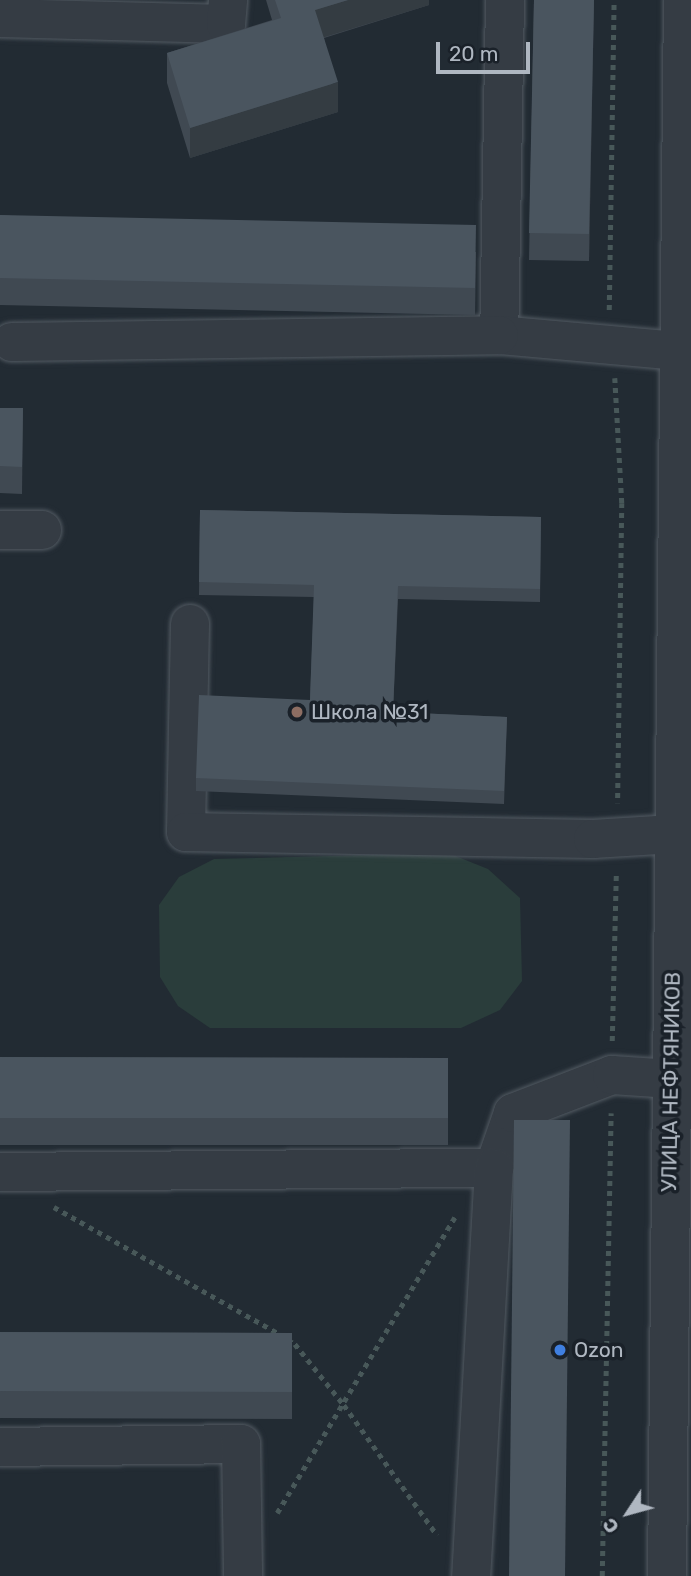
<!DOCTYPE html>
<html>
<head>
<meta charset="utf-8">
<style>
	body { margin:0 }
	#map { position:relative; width:691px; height:1576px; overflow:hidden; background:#222b33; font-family:Rubik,sans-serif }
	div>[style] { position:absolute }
	.green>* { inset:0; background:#2a3d3b }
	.path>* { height:4.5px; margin-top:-2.25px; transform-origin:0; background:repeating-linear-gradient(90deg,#485859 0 5px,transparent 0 10px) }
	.roads { filter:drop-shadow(0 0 2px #525a62) drop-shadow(0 0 2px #525a62) }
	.minor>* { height:38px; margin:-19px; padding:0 19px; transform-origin:19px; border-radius:19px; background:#353c44 }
	.wall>* { inset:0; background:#404952 }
	.shaded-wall>* { inset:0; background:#343c42 }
	.building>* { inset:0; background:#4a555f }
	.dots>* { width:19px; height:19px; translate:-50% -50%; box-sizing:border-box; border:4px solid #1a2129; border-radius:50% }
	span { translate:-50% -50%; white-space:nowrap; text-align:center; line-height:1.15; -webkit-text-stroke:7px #1a2129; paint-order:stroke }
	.poi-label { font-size:21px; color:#afb7c1 }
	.left { translate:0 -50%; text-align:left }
	.street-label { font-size:21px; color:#afb7c1 }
	.north { position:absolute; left:593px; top:1478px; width:70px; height:70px; -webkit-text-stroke:5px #1a2129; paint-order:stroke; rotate:234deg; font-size:19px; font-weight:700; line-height:28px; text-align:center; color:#afb7c1 }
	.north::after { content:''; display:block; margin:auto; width:24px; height:32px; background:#afb7c1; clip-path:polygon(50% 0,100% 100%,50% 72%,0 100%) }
	.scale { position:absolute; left:436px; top:42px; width:94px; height:32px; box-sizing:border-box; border:4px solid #afb7c1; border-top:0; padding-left:9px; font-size:21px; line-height:24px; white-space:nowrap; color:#afb7c1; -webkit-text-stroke:5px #1a2129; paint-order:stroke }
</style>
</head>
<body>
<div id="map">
	<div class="green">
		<div style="clip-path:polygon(448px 853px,488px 869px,520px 898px,522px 981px,500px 1010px,461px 1028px,210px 1028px,178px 1006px,160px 977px,159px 905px,179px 877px,214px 859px)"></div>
	</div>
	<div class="path">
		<div style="left:609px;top:310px;width:310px;rotate:-89.1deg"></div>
		<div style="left:615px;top:378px;width:125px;rotate:86.8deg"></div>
		<div style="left:622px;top:503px;width:300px;rotate:90.8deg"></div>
		<div style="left:612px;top:1041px;width:169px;rotate:-88.6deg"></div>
		<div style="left:54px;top:1207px;width:261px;rotate:29.4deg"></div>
		<div style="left:288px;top:1340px;width:8px;rotate:30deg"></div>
		<div style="left:295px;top:1344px;width:78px;rotate:51.2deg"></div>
		<div style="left:344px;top:1405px;width:160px;rotate:54.4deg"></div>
		<div style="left:277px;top:1513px;width:345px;rotate:-59deg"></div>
		<div style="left:602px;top:1576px;width:463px;rotate:-88.9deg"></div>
	</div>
	<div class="roads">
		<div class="minor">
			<div style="left:505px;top:0;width:335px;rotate:91deg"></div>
			<div style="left:499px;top:335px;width:181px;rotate:5.1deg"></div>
			<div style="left:0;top:18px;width:226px;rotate:1.5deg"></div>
			<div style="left:226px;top:24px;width:24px;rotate:-85deg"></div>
			<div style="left:12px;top:342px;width:487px;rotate:-0.8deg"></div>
			<div style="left:0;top:530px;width:42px"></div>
			<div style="left:190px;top:624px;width:208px;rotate:91.1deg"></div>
			<div style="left:186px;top:832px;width:407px;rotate:1deg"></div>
			<div style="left:593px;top:839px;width:81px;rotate:-3.5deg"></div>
			<div style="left:494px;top:1168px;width:58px;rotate:-70.9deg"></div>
			<div style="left:513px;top:1113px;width:106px;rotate:-21deg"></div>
			<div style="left:612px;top:1075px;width:60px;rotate:3.8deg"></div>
			<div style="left:0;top:1172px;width:494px;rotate:-0.5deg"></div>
			<div style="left:494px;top:1168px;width:409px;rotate:93.2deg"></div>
			<div style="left:0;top:1447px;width:241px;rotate:-0.7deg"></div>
			<div style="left:241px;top:1444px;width:132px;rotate:89.1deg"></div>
			<div style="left:667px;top:1576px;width:1576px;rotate:-89.42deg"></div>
		</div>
	</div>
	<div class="wall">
		<div style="clip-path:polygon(266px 0,429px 0,429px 5px,324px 38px,338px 112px,190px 158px,167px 83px,167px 53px,272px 20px)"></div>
		<div style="clip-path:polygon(534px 0,594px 0,589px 261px,529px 260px)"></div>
		<div style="clip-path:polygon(0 215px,476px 252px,475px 315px,0 305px)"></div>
		<div style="clip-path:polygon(0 408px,23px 408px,22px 494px,0 493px)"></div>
		<div style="clip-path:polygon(200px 510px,541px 517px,540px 602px,398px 599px,393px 712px,507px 717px,504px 804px,196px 791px,196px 778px,310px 700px,314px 597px,199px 595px)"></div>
		<div style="clip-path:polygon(0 1057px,448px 1058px,448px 1145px,0 1145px)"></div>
		<div style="clip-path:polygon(0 1332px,292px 1333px,292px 1419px,0 1418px)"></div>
	</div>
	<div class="shaded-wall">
		<div style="clip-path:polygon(348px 0,429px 0,429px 5px,315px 40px,315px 10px)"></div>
		<div style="clip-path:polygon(594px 0,589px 261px,589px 234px)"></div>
		<div style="clip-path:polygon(338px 82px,338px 112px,190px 158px,190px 128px)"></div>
	</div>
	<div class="building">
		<div style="clip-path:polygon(275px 0,348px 0,315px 10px,338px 82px,190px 128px,167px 53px,281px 18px)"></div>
		<div style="clip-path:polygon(534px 0,594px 0,589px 234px,529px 233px)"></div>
		<div style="clip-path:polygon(0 215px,476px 225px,475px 288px,0 278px)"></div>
		<div style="clip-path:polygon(0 408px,23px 408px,22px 467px,0 466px)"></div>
		<div style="clip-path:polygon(200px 510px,541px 517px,540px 589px,398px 586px,393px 712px,507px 717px,504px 791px,196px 778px,199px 695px,310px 700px,314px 585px,199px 582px)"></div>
		<div style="clip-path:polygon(0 1057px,448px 1058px,448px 1118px,0 1118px)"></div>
		<div style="clip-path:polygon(514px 1120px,570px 1120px,565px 1576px,509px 1576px)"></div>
		<div style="clip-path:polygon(0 1332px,292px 1333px,292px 1392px,0 1391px)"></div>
	</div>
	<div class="dots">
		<div style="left:297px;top:712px;background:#8d6e63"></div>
		<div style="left:560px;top:1350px;background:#3f7fe0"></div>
	</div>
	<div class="poi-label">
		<span class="left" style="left:311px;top:712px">Школа №31</span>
		<span class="left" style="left:574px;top:1350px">Ozon</span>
	</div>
	<div class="street-label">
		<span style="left:671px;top:1082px;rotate:-89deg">УЛИЦА НЕФТЯНИКОВ</span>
	</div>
	<div class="north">С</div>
	<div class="scale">20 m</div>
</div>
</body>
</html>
